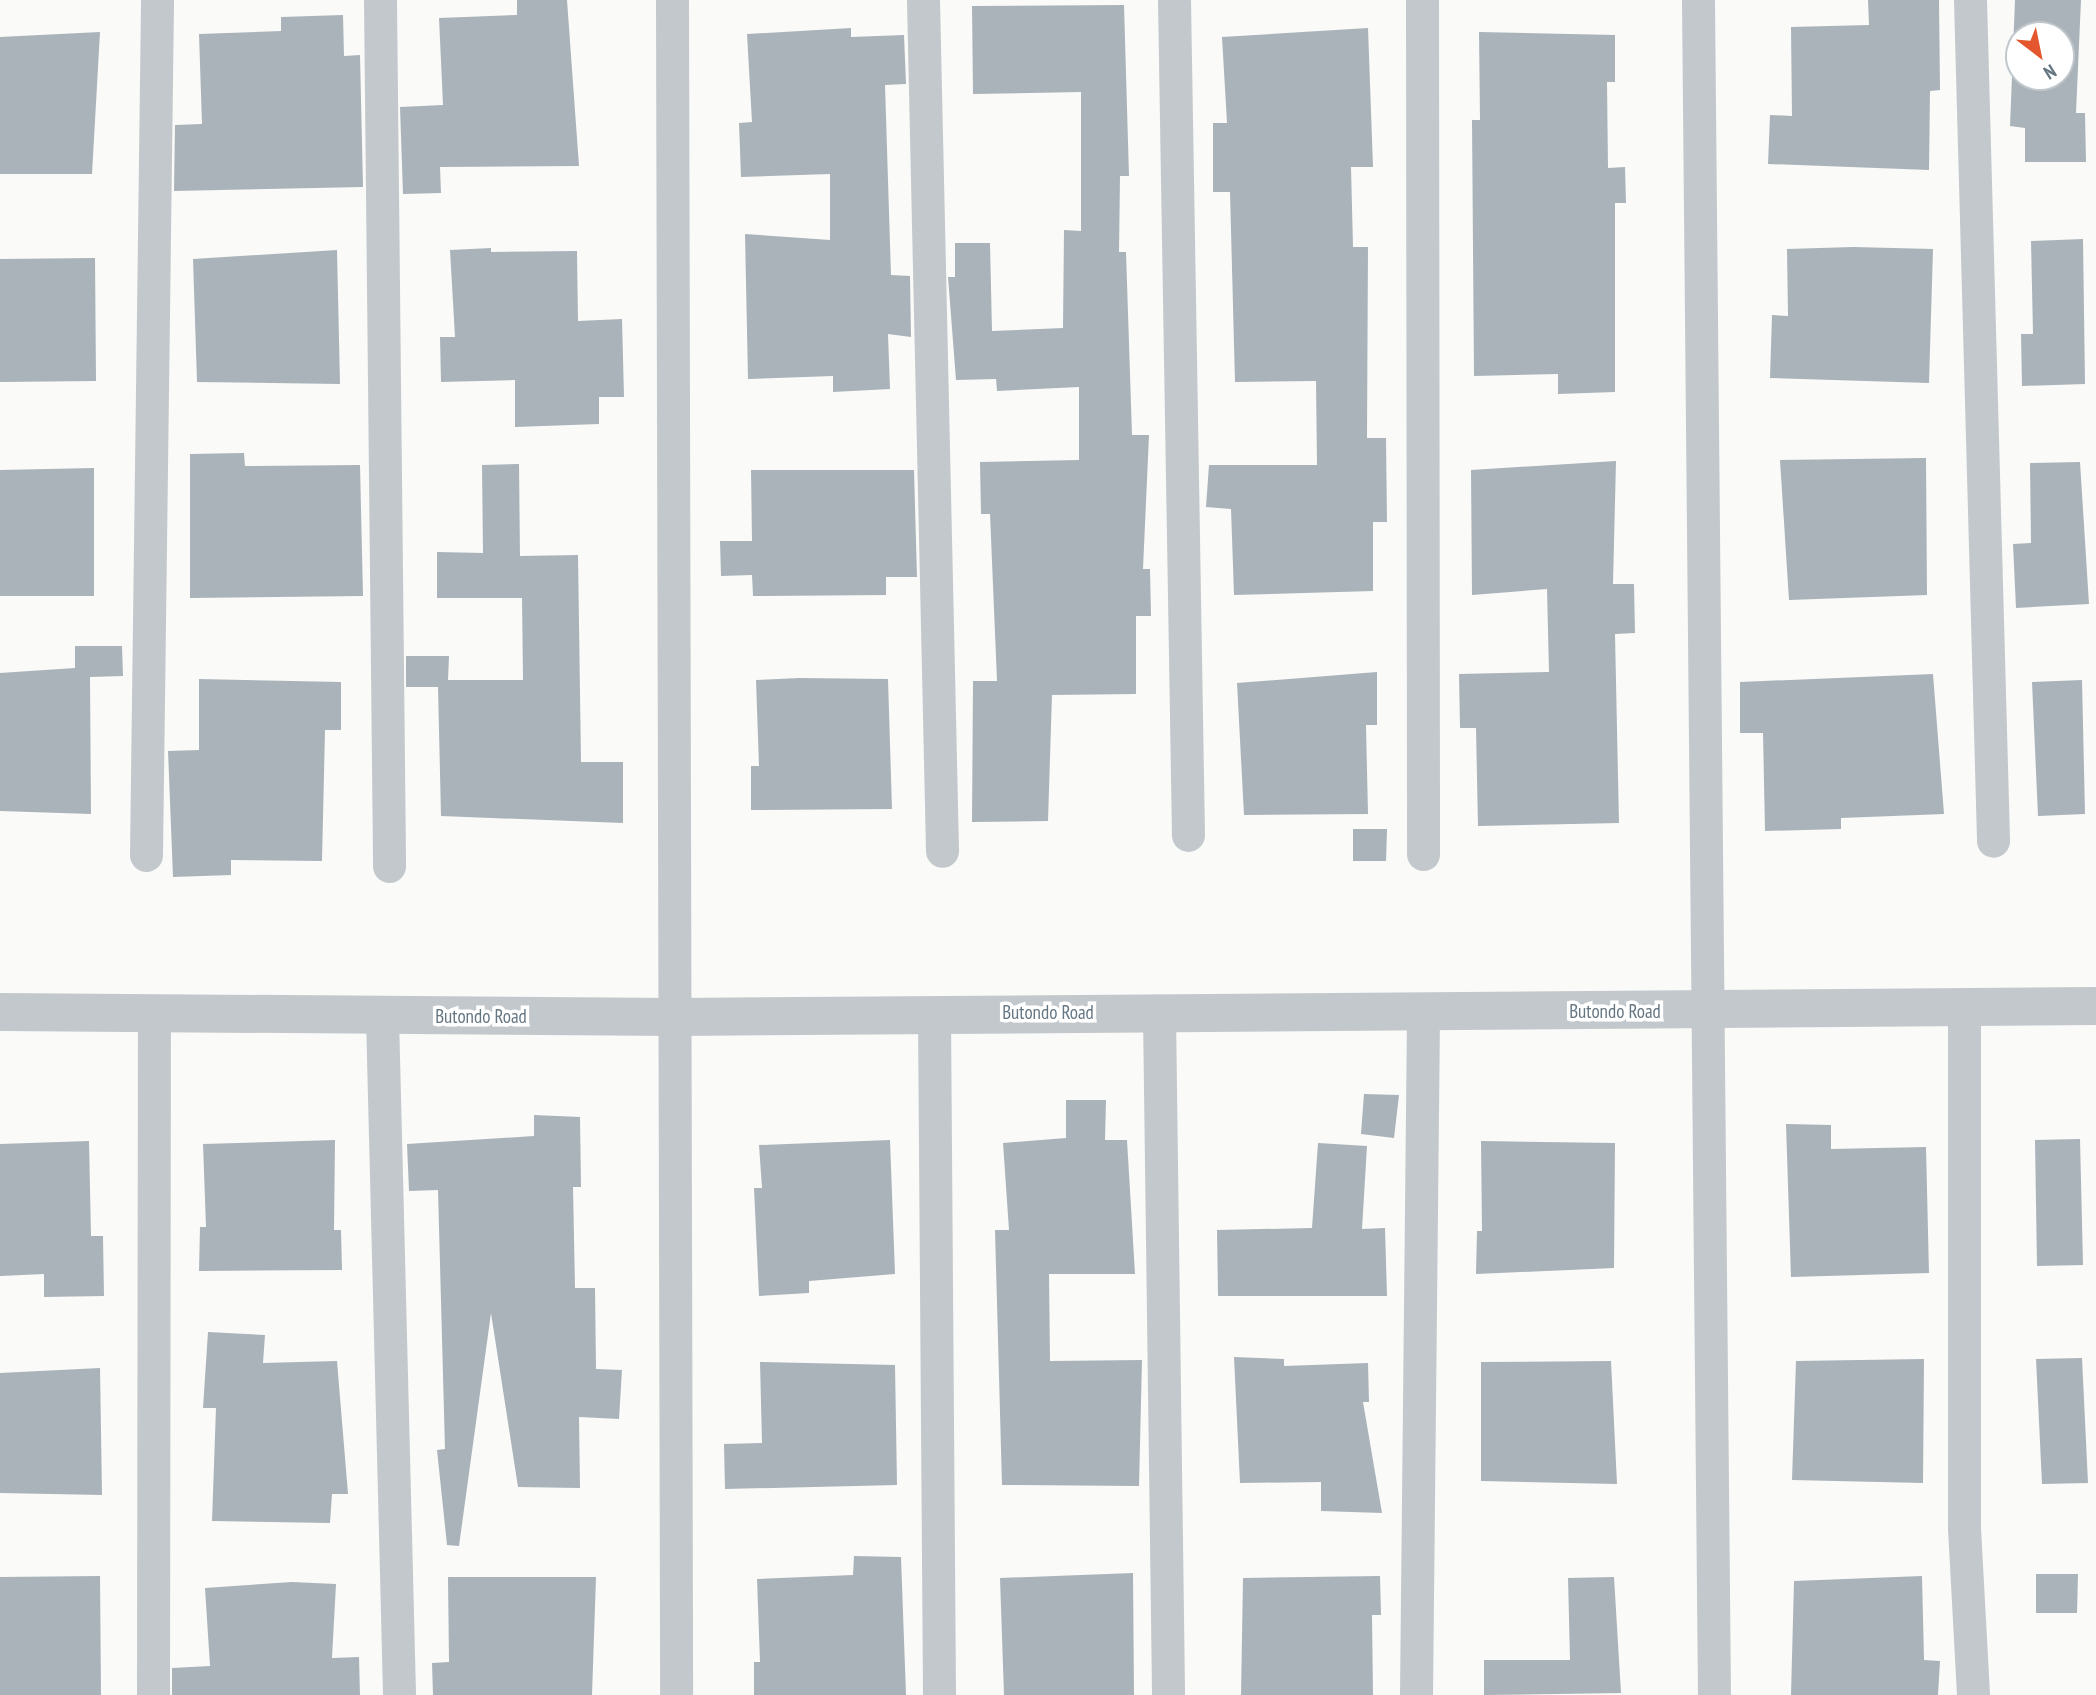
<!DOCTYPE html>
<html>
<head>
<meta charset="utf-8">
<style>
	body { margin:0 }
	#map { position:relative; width:2096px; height:1695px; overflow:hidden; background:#fafaf8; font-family:"PT Sans Narrow",sans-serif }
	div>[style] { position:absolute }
	.building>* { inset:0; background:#aab3b9 }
	.minor>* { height:33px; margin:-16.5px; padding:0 16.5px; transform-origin:16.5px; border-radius:16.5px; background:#c3c8cc }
	.tertiary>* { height:38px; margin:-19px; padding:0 19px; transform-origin:19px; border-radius:19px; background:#c3c8cc }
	span { translate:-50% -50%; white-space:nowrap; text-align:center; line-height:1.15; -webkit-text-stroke:7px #fff; paint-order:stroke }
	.street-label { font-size:19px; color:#657683 }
	.north { position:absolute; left:2005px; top:21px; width:70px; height:70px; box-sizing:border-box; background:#fff; border:2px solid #c1c8cd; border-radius:50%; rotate:148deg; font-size:19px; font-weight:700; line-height:28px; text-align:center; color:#657683 }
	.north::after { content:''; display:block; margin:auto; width:24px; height:32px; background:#e4572e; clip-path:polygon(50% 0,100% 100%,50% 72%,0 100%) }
</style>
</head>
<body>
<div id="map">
	<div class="building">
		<div style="clip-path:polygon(517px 0,567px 0,579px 166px,440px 167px,441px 193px,403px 194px,400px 107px,443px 105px,439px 18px,517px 15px)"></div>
		<div style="clip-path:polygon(1868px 0,1939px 0,1940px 90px,1930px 91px,1929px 170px,1768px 164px,1770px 115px,1792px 116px,1791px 27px,1869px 25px)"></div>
		<div style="clip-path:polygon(evenodd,2015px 0,2081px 0,2076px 113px,2085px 113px,2086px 162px,2025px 162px,2025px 128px,2010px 126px,2015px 0,2019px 35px,2061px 35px,2061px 77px,2019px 77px,2019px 35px)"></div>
		<div style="clip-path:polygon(1124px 5px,1129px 176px,1120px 176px,1119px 252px,1126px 252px,1132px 435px,1149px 435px,1143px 569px,1150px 569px,1151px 616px,1136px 616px,1136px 694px,1052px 695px,1048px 821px,972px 822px,973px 681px,997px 681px,990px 514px,981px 514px,980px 462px,1079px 460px,1079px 387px,997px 391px,996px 379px,956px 380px,948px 277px,955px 277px,955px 243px,990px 243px,992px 331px,1063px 328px,1064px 230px,1081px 231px,1081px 92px,973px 94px,972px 6px)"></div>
		<div style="clip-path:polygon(343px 15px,344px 56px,360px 55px,363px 187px,174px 191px,175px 125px,202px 124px,199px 34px,281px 31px,281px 17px)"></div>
		<div style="clip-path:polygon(851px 28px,851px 37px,904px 35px,906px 84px,885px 85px,891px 275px,910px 276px,911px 337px,888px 334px,890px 389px,833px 392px,833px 376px,748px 379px,745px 234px,830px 240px,830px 174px,741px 177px,739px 123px,752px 122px,747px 34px)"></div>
		<div style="clip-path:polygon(1368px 28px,1373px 167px,1351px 167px,1353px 247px,1368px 247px,1367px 438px,1386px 438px,1387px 522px,1373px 522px,1373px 591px,1234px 595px,1231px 509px,1206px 507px,1209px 465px,1317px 465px,1316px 381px,1235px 382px,1230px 192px,1213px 192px,1213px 123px,1227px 123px,1222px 37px)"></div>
		<div style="clip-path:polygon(100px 32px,92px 174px,0 174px,0 37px)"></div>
		<div style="clip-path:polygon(1479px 32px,1615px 35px,1615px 82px,1607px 82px,1608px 168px,1625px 167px,1626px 203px,1615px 203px,1615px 392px,1558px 394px,1558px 374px,1474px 376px,1472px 120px,1480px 120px)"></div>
		<div style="clip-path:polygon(2083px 239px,2085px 384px,2022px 386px,2021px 334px,2033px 334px,2031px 241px)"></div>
		<div style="clip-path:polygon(1853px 247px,1933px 249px,1929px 383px,1770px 378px,1772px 315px,1788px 316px,1787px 249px)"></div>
		<div style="clip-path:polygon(491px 248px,491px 252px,577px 251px,578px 321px,622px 319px,624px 397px,599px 397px,599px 424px,515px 427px,515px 380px,441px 382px,440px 337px,455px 337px,450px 250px)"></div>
		<div style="clip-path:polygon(337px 250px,340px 384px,197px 382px,193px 259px)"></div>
		<div style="clip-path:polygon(95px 258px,96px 381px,0 382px,0 259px)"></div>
		<div style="clip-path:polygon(244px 453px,245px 466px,360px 465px,363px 596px,190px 598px,190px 454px)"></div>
		<div style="clip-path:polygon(1926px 458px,1927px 595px,1789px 600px,1780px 460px)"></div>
		<div style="clip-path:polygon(1616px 461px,1613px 584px,1634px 584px,1635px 633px,1615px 634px,1619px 823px,1478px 826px,1476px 728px,1460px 728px,1459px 674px,1549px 672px,1547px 589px,1472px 595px,1471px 470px)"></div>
		<div style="clip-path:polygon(2080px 462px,2089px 604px,2016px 608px,2013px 544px,2031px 543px,2030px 463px)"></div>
		<div style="clip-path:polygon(519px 464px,520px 556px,578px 555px,581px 762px,623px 762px,623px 823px,441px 816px,438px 687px,406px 687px,406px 656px,449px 656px,448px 680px,523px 680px,522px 598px,437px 598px,437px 552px,483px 553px,482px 465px)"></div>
		<div style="clip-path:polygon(94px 468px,94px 596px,0 596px,0 470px)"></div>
		<div style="clip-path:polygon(751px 470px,914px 470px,917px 577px,886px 577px,886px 595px,753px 596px,752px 575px,721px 576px,720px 541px,752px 541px)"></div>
		<div style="clip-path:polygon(75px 646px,122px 646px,123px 676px,90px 677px,91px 814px,0 811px,0 673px,75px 668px)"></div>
		<div style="clip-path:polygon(1377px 672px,1377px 725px,1366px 725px,1368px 814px,1244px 815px,1237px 683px)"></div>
		<div style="clip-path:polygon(1933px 674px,1944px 814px,1841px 818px,1841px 829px,1765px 831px,1763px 733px,1740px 733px,1740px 682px)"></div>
		<div style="clip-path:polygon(799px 678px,888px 679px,892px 809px,751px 810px,751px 766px,759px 766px,756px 680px)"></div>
		<div style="clip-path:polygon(199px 679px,341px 682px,341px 730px,325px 730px,322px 861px,231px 860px,231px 875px,173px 877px,168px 751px,199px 750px)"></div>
		<div style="clip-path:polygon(2082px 680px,2085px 814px,2038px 816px,2032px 682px)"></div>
		<div style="clip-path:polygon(1353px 829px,1387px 829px,1386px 861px,1353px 861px)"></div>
		<div style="clip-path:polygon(1364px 1094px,1399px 1095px,1394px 1138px,1361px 1134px)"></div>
		<div style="clip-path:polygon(1066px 1100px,1106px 1100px,1105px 1140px,1127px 1140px,1135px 1274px,1049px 1274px,1050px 1361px,1142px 1360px,1139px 1486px,1002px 1485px,995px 1230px,1009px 1230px,1003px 1143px,1066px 1138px)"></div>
		<div style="clip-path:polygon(534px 1115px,580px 1117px,581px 1187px,573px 1187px,575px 1288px,595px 1288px,596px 1369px,622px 1370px,619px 1419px,579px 1417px,580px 1488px,518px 1487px,491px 1313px,459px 1546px,447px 1545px,437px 1450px,445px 1449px,438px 1190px,409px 1191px,407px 1144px,534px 1136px)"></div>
		<div style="clip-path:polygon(1786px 1124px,1831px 1125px,1831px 1149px,1926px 1147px,1929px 1273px,1791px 1277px)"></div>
		<div style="clip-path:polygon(2080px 1139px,2083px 1265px,2037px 1266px,2035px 1140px)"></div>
		<div style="clip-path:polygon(335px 1140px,334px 1230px,341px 1230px,342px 1270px,199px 1271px,200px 1227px,206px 1227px,203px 1144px)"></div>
		<div style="clip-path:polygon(890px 1140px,895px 1274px,809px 1281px,809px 1293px,759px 1296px,754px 1188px,762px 1188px,759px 1145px)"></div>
		<div style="clip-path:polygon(89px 1141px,91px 1236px,103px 1236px,104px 1296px,44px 1297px,44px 1274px,0 1276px,0 1144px)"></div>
		<div style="clip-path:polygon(1481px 1141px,1615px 1143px,1614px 1268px,1476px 1274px,1477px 1231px,1482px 1231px)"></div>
		<div style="clip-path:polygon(1318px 1143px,1367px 1146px,1362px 1229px,1385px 1228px,1387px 1296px,1218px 1296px,1217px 1230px,1312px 1228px)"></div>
		<div style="clip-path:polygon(208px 1332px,265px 1335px,263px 1363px,337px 1361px,348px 1494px,332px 1494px,330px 1523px,212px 1521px,216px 1408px,203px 1408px)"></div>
		<div style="clip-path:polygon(1234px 1357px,1284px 1359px,1284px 1366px,1368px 1363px,1369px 1402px,1363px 1402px,1382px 1513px,1321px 1511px,1321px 1482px,1240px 1483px)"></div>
		<div style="clip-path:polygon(2082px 1358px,2088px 1483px,2042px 1484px,2036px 1359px)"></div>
		<div style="clip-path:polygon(1924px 1359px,1923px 1483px,1792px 1480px,1796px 1361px)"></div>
		<div style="clip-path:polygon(1611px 1361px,1617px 1484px,1481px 1481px,1481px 1362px)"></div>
		<div style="clip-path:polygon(760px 1362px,895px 1365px,897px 1485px,725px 1489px,724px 1444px,762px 1443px)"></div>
		<div style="clip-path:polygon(100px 1368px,102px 1495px,0 1493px,0 1373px)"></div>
		<div style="clip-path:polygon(854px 1556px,901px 1557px,906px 1695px,754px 1695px,754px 1662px,760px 1662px,757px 1579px,853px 1575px)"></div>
		<div style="clip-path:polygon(1133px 1573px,1134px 1695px,1004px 1695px,1000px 1578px)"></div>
		<div style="clip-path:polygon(2036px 1574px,2078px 1574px,2077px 1613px,2036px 1613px)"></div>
		<div style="clip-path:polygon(100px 1576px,101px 1695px,0 1695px,0 1577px)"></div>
		<div style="clip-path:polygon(1380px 1576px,1381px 1615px,1372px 1615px,1373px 1695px,1241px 1695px,1243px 1578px)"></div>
		<div style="clip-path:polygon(1922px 1576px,1924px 1660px,1940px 1661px,1938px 1695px,1791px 1695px,1794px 1581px)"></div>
		<div style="clip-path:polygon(448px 1577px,596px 1577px,592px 1695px,433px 1695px,432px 1663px,449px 1662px)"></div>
		<div style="clip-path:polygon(1614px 1577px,1621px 1693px,1484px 1695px,1484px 1660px,1570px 1660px,1568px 1578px)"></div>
		<div style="clip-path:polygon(292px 1582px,336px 1584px,332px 1658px,359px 1657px,360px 1695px,172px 1695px,172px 1668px,210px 1666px,205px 1588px)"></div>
	</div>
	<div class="minor">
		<div style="left:380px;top:0;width:866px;rotate:89.4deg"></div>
		<div style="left:672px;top:0;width:1695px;rotate:89.86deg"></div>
		<div style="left:923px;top:0;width:851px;rotate:88.72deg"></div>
		<div style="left:1174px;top:0;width:835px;rotate:89.04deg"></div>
		<div style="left:1422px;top:0;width:854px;rotate:89.93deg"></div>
		<div style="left:1698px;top:0;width:1695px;rotate:89.46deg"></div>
		<div style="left:1970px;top:0;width:841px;rotate:88.43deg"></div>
		<div style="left:146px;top:855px;width:855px;rotate:-89.26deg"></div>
		<div style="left:1964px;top:1008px;width:520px;rotate:90deg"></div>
		<div style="left:1964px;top:1528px;width:167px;rotate:86.9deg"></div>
		<div style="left:934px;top:1013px;width:682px;rotate:89.58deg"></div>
		<div style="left:1159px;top:1013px;width:682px;rotate:89.24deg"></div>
		<div style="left:382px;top:1017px;width:678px;rotate:88.56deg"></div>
		<div style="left:153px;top:1695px;width:684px;rotate:-89.92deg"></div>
		<div style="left:1416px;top:1695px;width:683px;rotate:-89.41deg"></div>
	</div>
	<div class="tertiary">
		<div style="left:0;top:1012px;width:677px;rotate:0.42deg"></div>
		<div style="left:677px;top:1017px;width:1419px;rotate:-0.44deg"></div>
	</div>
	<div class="street-label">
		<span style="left:1615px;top:1012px">Butondo Road</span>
		<span style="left:1048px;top:1013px">Butondo Road</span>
		<span style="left:481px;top:1017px">Butondo Road</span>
	</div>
	<div class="north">N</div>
</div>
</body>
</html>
